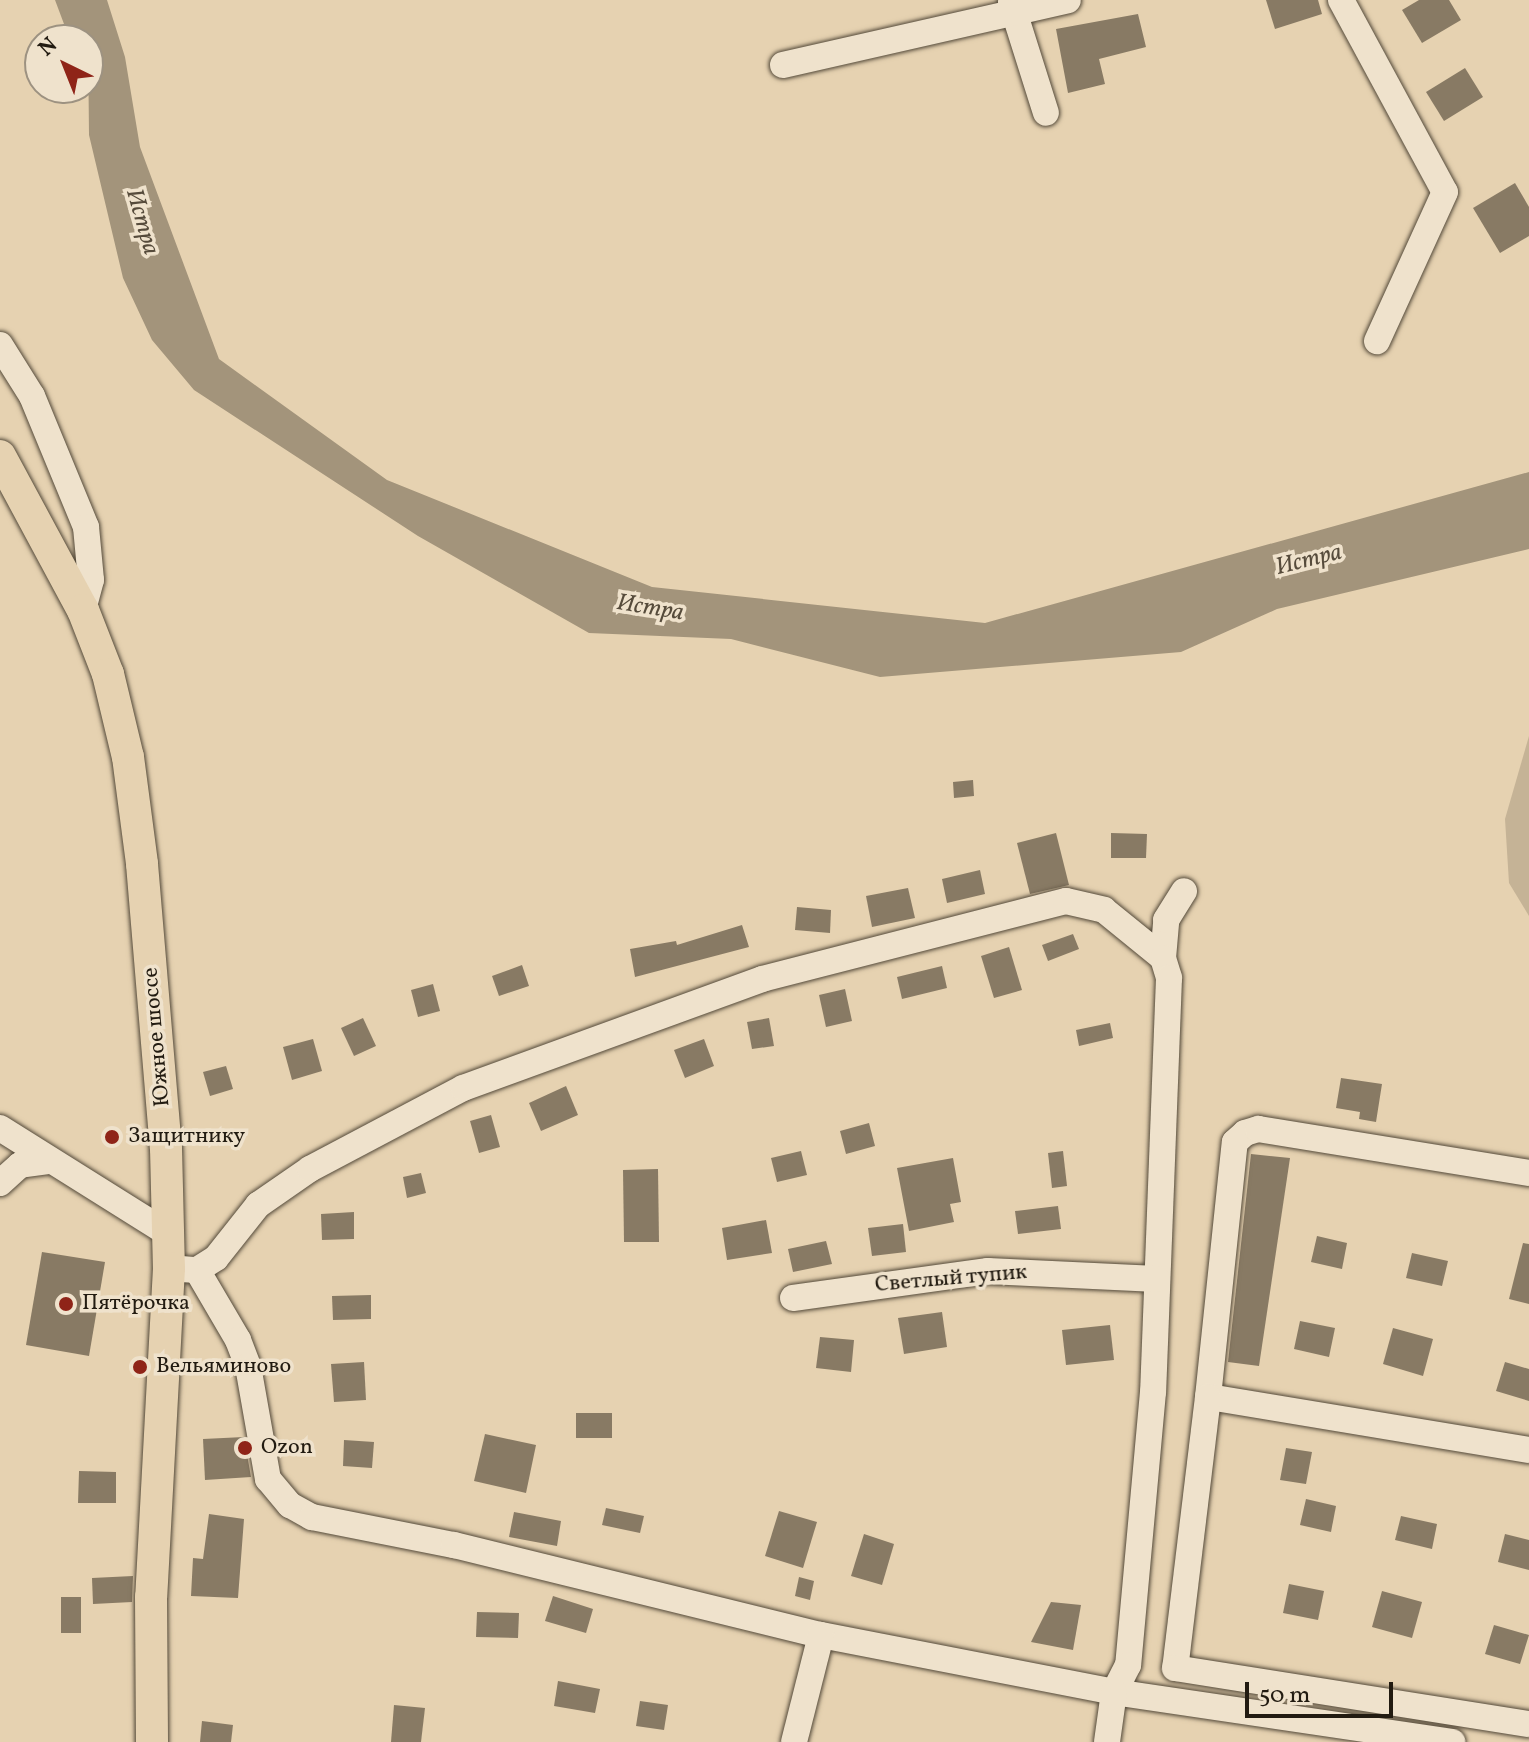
<!DOCTYPE html>
<html>
<head>
<meta charset="utf-8">
<style>
	body { margin:0 }
	#map { position:relative; width:1529px; height:1742px; overflow:hidden; background:#e6d2b1; font-family:Vollkorn,serif }
	div>[style] { position:absolute }
	.green>* { inset:0; background:#c5b396 }
	.water>* { inset:0; background:#a3947b }
	.building>* { inset:0; background:#887a64 }
	.roads { filter:drop-shadow(0 0 2px #534939) drop-shadow(0 0 2px #534939) }
	.minor>* { height:26px; margin:-13px; padding:0 13px; transform-origin:13px; border-radius:13px; background:#efe2cc }
	.major>* { height:32px; margin:-16px; padding:0 16px; transform-origin:16px; border-radius:16px; background:#e6d2b1 }
	.dots>* { width:22px; height:22px; translate:-50% -50%; box-sizing:border-box; border:4px solid #efe2cc; border-radius:50% }
	span { translate:-50% -50%; white-space:nowrap; text-align:center; line-height:1.15; -webkit-text-stroke:7px #efe2cc; paint-order:stroke }
	.street-label { font-size:22px; color:#221b11 }
	.poi-label { font-size:22px; color:#221b11 }
	.left { translate:0 -50%; text-align:left }
	.water-label { font-size:24px; color:#564b3b; font-style:italic }
	.north { position:absolute; left:24px; top:24px; width:80px; height:80px; box-sizing:border-box; background:#efe2cc; border:2px solid #9d9281; border-radius:50%; rotate:317deg; font-size:22px; font-weight:700; line-height:32px; text-align:center; color:#221b11 }
	.north::after { content:''; display:block; margin:auto; width:28px; height:36px; background:#8f2418; clip-path:polygon(50% 0,100% 100%,50% 72%,0 100%) }
	.scale { position:absolute; left:1245px; top:1682px; width:148px; height:36px; box-sizing:border-box; border:4px solid #221b11; border-top:0; padding-left:10px; font-size:24px; line-height:28px; white-space:nowrap; color:#221b11; -webkit-text-stroke:6px #efe2cc; paint-order:stroke }
</style>
</head>
<body>
<div id="map">
	<div class="green">
		<div style="clip-path:polygon(1529px 736px,1529px 916px,1509px 883px,1505px 819px)"></div>
	</div>
	<div class="water">
		<div style="clip-path:polygon(55px 0,107px 0,125px 57px,140px 147px,219px 359px,387px 480px,652px 587px,985px 623px,1529px 472px,1529px 549px,1277px 609px,1181px 652px,880px 677px,731px 639px,589px 633px,418px 536px,194px 390px,152px 340px,123px 278px,89px 135px,88px 40px,70px 40px)"></div>
	</div>
	<div class="building">
		<div style="clip-path:polygon(1266px 0,1318px 0,1322px 14px,1275px 29px)"></div>
		<div style="clip-path:polygon(1419px 0,1449px 0,1461px 20px,1422px 43px,1402px 10px)"></div>
		<div style="clip-path:polygon(1138px 14px,1146px 47px,1099px 59px,1105px 84px,1068px 93px,1056px 29px)"></div>
		<div style="clip-path:polygon(1465px 68px,1483px 97px,1444px 121px,1426px 92px)"></div>
		<div style="clip-path:polygon(1515px 183px,1529px 207px,1529px 236px,1500px 253px,1473px 208px)"></div>
		<div style="clip-path:polygon(973px 780px,974px 796px,954px 798px,953px 782px)"></div>
		<div style="clip-path:polygon(1056px 833px,1069px 885px,1030px 894px,1017px 843px)"></div>
		<div style="clip-path:polygon(1111px 833px,1147px 834px,1146px 858px,1111px 858px)"></div>
		<div style="clip-path:polygon(980px 870px,985px 894px,947px 903px,942px 879px)"></div>
		<div style="clip-path:polygon(908px 888px,915px 918px,872px 927px,866px 896px)"></div>
		<div style="clip-path:polygon(797px 907px,831px 910px,830px 933px,795px 930px)"></div>
		<div style="clip-path:polygon(742px 925px,749px 947px,635px 977px,630px 949px,676px 941px,677px 945px)"></div>
		<div style="clip-path:polygon(1073px 934px,1079px 949px,1048px 961px,1042px 945px)"></div>
		<div style="clip-path:polygon(1009px 947px,1022px 990px,994px 998px,981px 956px)"></div>
		<div style="clip-path:polygon(522px 965px,529px 986px,499px 996px,492px 976px)"></div>
		<div style="clip-path:polygon(942px 966px,947px 988px,902px 999px,897px 977px)"></div>
		<div style="clip-path:polygon(433px 984px,440px 1011px,418px 1017px,411px 990px)"></div>
		<div style="clip-path:polygon(845px 989px,852px 1021px,826px 1027px,819px 995px)"></div>
		<div style="clip-path:polygon(363px 1018px,376px 1046px,354px 1056px,341px 1028px)"></div>
		<div style="clip-path:polygon(769px 1018px,774px 1046px,752px 1049px,747px 1022px)"></div>
		<div style="clip-path:polygon(1110px 1023px,1113px 1038px,1079px 1046px,1076px 1030px)"></div>
		<div style="clip-path:polygon(313px 1039px,322px 1071px,292px 1080px,283px 1047px)"></div>
		<div style="clip-path:polygon(704px 1039px,714px 1066px,685px 1078px,674px 1050px)"></div>
		<div style="clip-path:polygon(226px 1066px,233px 1089px,210px 1096px,203px 1072px)"></div>
		<div style="clip-path:polygon(1341px 1078px,1382px 1084px,1376px 1122px,1359px 1119px,1360px 1112px,1336px 1108px)"></div>
		<div style="clip-path:polygon(566px 1086px,578px 1115px,541px 1131px,529px 1103px)"></div>
		<div style="clip-path:polygon(491px 1115px,500px 1147px,479px 1153px,470px 1121px)"></div>
		<div style="clip-path:polygon(869px 1123px,875px 1146px,846px 1154px,840px 1131px)"></div>
		<div style="clip-path:polygon(801px 1151px,807px 1175px,777px 1182px,771px 1158px)"></div>
		<div style="clip-path:polygon(1063px 1151px,1067px 1186px,1052px 1188px,1048px 1153px)"></div>
		<div style="clip-path:polygon(1251px 1154px,1290px 1158px,1259px 1366px,1228px 1362px)"></div>
		<div style="clip-path:polygon(953px 1158px,961px 1202px,950px 1204px,954px 1222px,909px 1231px,897px 1168px)"></div>
		<div style="clip-path:polygon(658px 1169px,659px 1242px,624px 1242px,623px 1170px)"></div>
		<div style="clip-path:polygon(421px 1173px,426px 1193px,407px 1198px,403px 1177px)"></div>
		<div style="clip-path:polygon(1058px 1206px,1061px 1229px,1018px 1234px,1015px 1211px)"></div>
		<div style="clip-path:polygon(354px 1212px,354px 1239px,322px 1240px,321px 1214px)"></div>
		<div style="clip-path:polygon(766px 1220px,772px 1253px,727px 1260px,722px 1228px)"></div>
		<div style="clip-path:polygon(903px 1224px,906px 1252px,872px 1256px,868px 1228px)"></div>
		<div style="clip-path:polygon(1317px 1236px,1347px 1243px,1342px 1269px,1311px 1262px)"></div>
		<div style="clip-path:polygon(826px 1241px,832px 1264px,793px 1272px,788px 1249px)"></div>
		<div style="clip-path:polygon(1523px 1243px,1529px 1244px,1529px 1304px,1509px 1299px)"></div>
		<div style="clip-path:polygon(42px 1252px,105px 1262px,89px 1356px,26px 1345px)"></div>
		<div style="clip-path:polygon(1412px 1253px,1448px 1261px,1442px 1286px,1406px 1278px)"></div>
		<div style="clip-path:polygon(371px 1295px,371px 1319px,333px 1320px,332px 1296px)"></div>
		<div style="clip-path:polygon(942px 1312px,947px 1347px,904px 1354px,898px 1318px)"></div>
		<div style="clip-path:polygon(1300px 1321px,1335px 1328px,1329px 1357px,1294px 1349px)"></div>
		<div style="clip-path:polygon(1110px 1325px,1114px 1360px,1066px 1365px,1062px 1330px)"></div>
		<div style="clip-path:polygon(1393px 1328px,1433px 1339px,1423px 1376px,1383px 1364px)"></div>
		<div style="clip-path:polygon(820px 1337px,854px 1340px,851px 1372px,816px 1368px)"></div>
		<div style="clip-path:polygon(364px 1362px,366px 1400px,334px 1402px,331px 1364px)"></div>
		<div style="clip-path:polygon(1505px 1362px,1529px 1369px,1529px 1401px,1496px 1391px)"></div>
		<div style="clip-path:polygon(576px 1413px,612px 1413px,612px 1438px,576px 1438px)"></div>
		<div style="clip-path:polygon(485px 1434px,536px 1445px,526px 1493px,474px 1481px)"></div>
		<div style="clip-path:polygon(244px 1437px,251px 1477px,205px 1480px,203px 1439px)"></div>
		<div style="clip-path:polygon(344px 1440px,374px 1442px,372px 1468px,343px 1466px)"></div>
		<div style="clip-path:polygon(1286px 1448px,1312px 1452px,1306px 1484px,1280px 1480px)"></div>
		<div style="clip-path:polygon(79px 1471px,116px 1472px,116px 1503px,78px 1503px)"></div>
		<div style="clip-path:polygon(1306px 1499px,1336px 1506px,1331px 1532px,1300px 1525px)"></div>
		<div style="clip-path:polygon(606px 1508px,644px 1516px,640px 1533px,602px 1525px)"></div>
		<div style="clip-path:polygon(779px 1511px,817px 1522px,803px 1568px,765px 1556px)"></div>
		<div style="clip-path:polygon(514px 1512px,561px 1521px,557px 1546px,509px 1537px)"></div>
		<div style="clip-path:polygon(209px 1514px,244px 1519px,238px 1598px,191px 1596px,193px 1558px,203px 1559px)"></div>
		<div style="clip-path:polygon(1401px 1516px,1437px 1524px,1432px 1549px,1395px 1540px)"></div>
		<div style="clip-path:polygon(864px 1534px,894px 1544px,882px 1585px,851px 1576px)"></div>
		<div style="clip-path:polygon(1505px 1534px,1529px 1540px,1529px 1570px,1498px 1562px)"></div>
		<div style="clip-path:polygon(133px 1576px,132px 1602px,93px 1604px,92px 1578px)"></div>
		<div style="clip-path:polygon(799px 1577px,814px 1581px,810px 1600px,795px 1596px)"></div>
		<div style="clip-path:polygon(1289px 1584px,1324px 1591px,1318px 1620px,1283px 1613px)"></div>
		<div style="clip-path:polygon(1382px 1591px,1422px 1602px,1412px 1638px,1372px 1627px)"></div>
		<div style="clip-path:polygon(553px 1596px,593px 1609px,586px 1633px,545px 1621px)"></div>
		<div style="clip-path:polygon(61px 1597px,81px 1597px,81px 1633px,61px 1633px)"></div>
		<div style="clip-path:polygon(1051px 1602px,1081px 1605px,1073px 1650px,1031px 1642px)"></div>
		<div style="clip-path:polygon(477px 1612px,519px 1613px,518px 1638px,476px 1637px)"></div>
		<div style="clip-path:polygon(1494px 1625px,1529px 1635px,1520px 1664px,1485px 1654px)"></div>
		<div style="clip-path:polygon(558px 1681px,600px 1689px,595px 1713px,554px 1706px)"></div>
		<div style="clip-path:polygon(640px 1701px,668px 1705px,664px 1730px,636px 1726px)"></div>
		<div style="clip-path:polygon(394px 1705px,425px 1708px,421px 1742px,391px 1742px)"></div>
		<div style="clip-path:polygon(202px 1721px,233px 1725px,231px 1742px,200px 1742px)"></div>
	</div>
	<div class="roads">
		<div class="minor">
			<div style="left:1341px;top:0;width:218px;rotate:61.6deg"></div>
			<div style="left:1445px;top:192px;width:164px;rotate:114.5deg"></div>
			<div style="left:1011px;top:2px;width:116px;rotate:72.5deg"></div>
			<div style="left:783px;top:65px;width:292px;rotate:-12.8deg"></div>
			<div style="left:0;top:345px;width:60px;rotate:57.9deg"></div>
			<div style="left:32px;top:396px;width:142px;rotate:67.6deg"></div>
			<div style="left:86px;top:527px;width:53px;rotate:84.6deg"></div>
			<div style="left:91px;top:580px;width:31px;rotate:105deg"></div>
			<div style="left:1163px;top:958px;width:38px;rotate:-85deg"></div>
			<div style="left:1166px;top:920px;width:34px;rotate:-58deg"></div>
			<div style="left:0;top:1128px;width:199px;rotate:32.1deg"></div>
			<div style="left:0;top:1183px;width:27px;rotate:-42deg"></div>
			<div style="left:20px;top:1165px;width:30px;rotate:-8deg"></div>
			<div style="left:181px;top:1269px;width:16px;rotate:4deg"></div>
			<div style="left:197px;top:1270px;width:81px;rotate:59.6deg"></div>
			<div style="left:238px;top:1340px;width:28px;rotate:69deg"></div>
			<div style="left:248px;top:1366px;width:115px;rotate:80deg"></div>
			<div style="left:268px;top:1479px;width:34px;rotate:50deg"></div>
			<div style="left:290px;top:1505px;width:25px;rotate:29deg"></div>
			<div style="left:312px;top:1517px;width:145px;rotate:11.2deg"></div>
			<div style="left:454px;top:1545px;width:378px;rotate:13.8deg"></div>
			<div style="left:821px;top:1635px;width:298px;rotate:11deg"></div>
			<div style="left:1114px;top:1692px;width:342px;rotate:8.4deg"></div>
			<div style="left:197px;top:1270px;width:22px;rotate:-32deg"></div>
			<div style="left:216px;top:1258px;width:68px;rotate:-51.6deg"></div>
			<div style="left:258px;top:1205px;width:63px;rotate:-34.7deg"></div>
			<div style="left:310px;top:1169px;width:173px;rotate:-27.9deg"></div>
			<div style="left:463px;top:1088px;width:318px;rotate:-20deg"></div>
			<div style="left:762px;top:979px;width:314px;rotate:-14.4deg"></div>
			<div style="left:1066px;top:901px;width:39px;rotate:13deg"></div>
			<div style="left:1104px;top:910px;width:76px;rotate:39.1deg"></div>
			<div style="left:1163px;top:958px;width:21px;rotate:73deg"></div>
			<div style="left:1169px;top:978px;width:414px;rotate:92.2deg"></div>
			<div style="left:1153px;top:1392px;width:274px;rotate:95.2deg"></div>
			<div style="left:1128px;top:1665px;width:30px;rotate:117deg"></div>
			<div style="left:1114px;top:1692px;width:50px;rotate:98deg"></div>
			<div style="left:793px;top:1298px;width:197px;rotate:-7.9deg"></div>
			<div style="left:988px;top:1271px;width:169px;rotate:2.7deg"></div>
			<div style="left:1208px;top:1397px;width:256px;rotate:-84deg"></div>
			<div style="left:1235px;top:1142px;width:13px;rotate:-42deg"></div>
			<div style="left:1245px;top:1133px;width:14px;rotate:-17deg"></div>
			<div style="left:1258px;top:1129px;width:275px;rotate:9.2deg"></div>
			<div style="left:1529px;top:1450px;width:325px;rotate:-170.6deg"></div>
			<div style="left:1208px;top:1397px;width:273px;rotate:96.9deg"></div>
			<div style="left:1175px;top:1668px;width:358px;rotate:9deg"></div>
			<div style="left:794px;top:1742px;width:110px;rotate:-75.8deg"></div>
		</div>
		<div class="major">
			<div style="left:0;top:456px;width:175px;rotate:61.7deg"></div>
			<div style="left:83px;top:610px;width:69px;rotate:68.7deg"></div>
			<div style="left:108px;top:674px;width:85px;rotate:76.5deg"></div>
			<div style="left:128px;top:757px;width:108px;rotate:82.5deg"></div>
			<div style="left:142px;top:864px;width:285px;rotate:85.2deg"></div>
			<div style="left:166px;top:1148px;width:120px;rotate:88.6deg"></div>
			<div style="left:169px;top:1268px;width:329px;rotate:93.1deg"></div>
			<div style="left:151px;top:1597px;width:145px;rotate:89.6deg"></div>
		</div>
	</div>
	<div class="dots">
		<div style="left:112px;top:1137px;background:#8f2418"></div>
		<div style="left:66px;top:1304px;background:#8f2418"></div>
		<div style="left:140px;top:1367px;background:#8f2418"></div>
		<div style="left:245px;top:1448px;background:#8f2418"></div>
	</div>
	<div class="street-label">
		<span style="left:157px;top:1037px;rotate:-95deg">Южное шоссе</span>
		<span style="left:951px;top:1279px;rotate:-5deg">Светлый тупик</span>
	</div>
	<div class="poi-label">
		<span class="left" style="left:128px;top:1137px">Защитнику</span>
		<span class="left" style="left:82px;top:1304px">Пятёрочка</span>
		<span class="left" style="left:156px;top:1367px">Вельяминово</span>
		<span class="left" style="left:261px;top:1448px">Ozon</span>
	</div>
	<div class="water-label">
		<span style="left:141px;top:222px;rotate:74deg">Истра</span>
		<span style="left:1309px;top:561px;rotate:-14deg">Истра</span>
		<span style="left:650px;top:609px;rotate:9deg">Истра</span>
	</div>
	<div class="north">N</div>
	<div class="scale">50 m</div>
</div>
</body>
</html>
